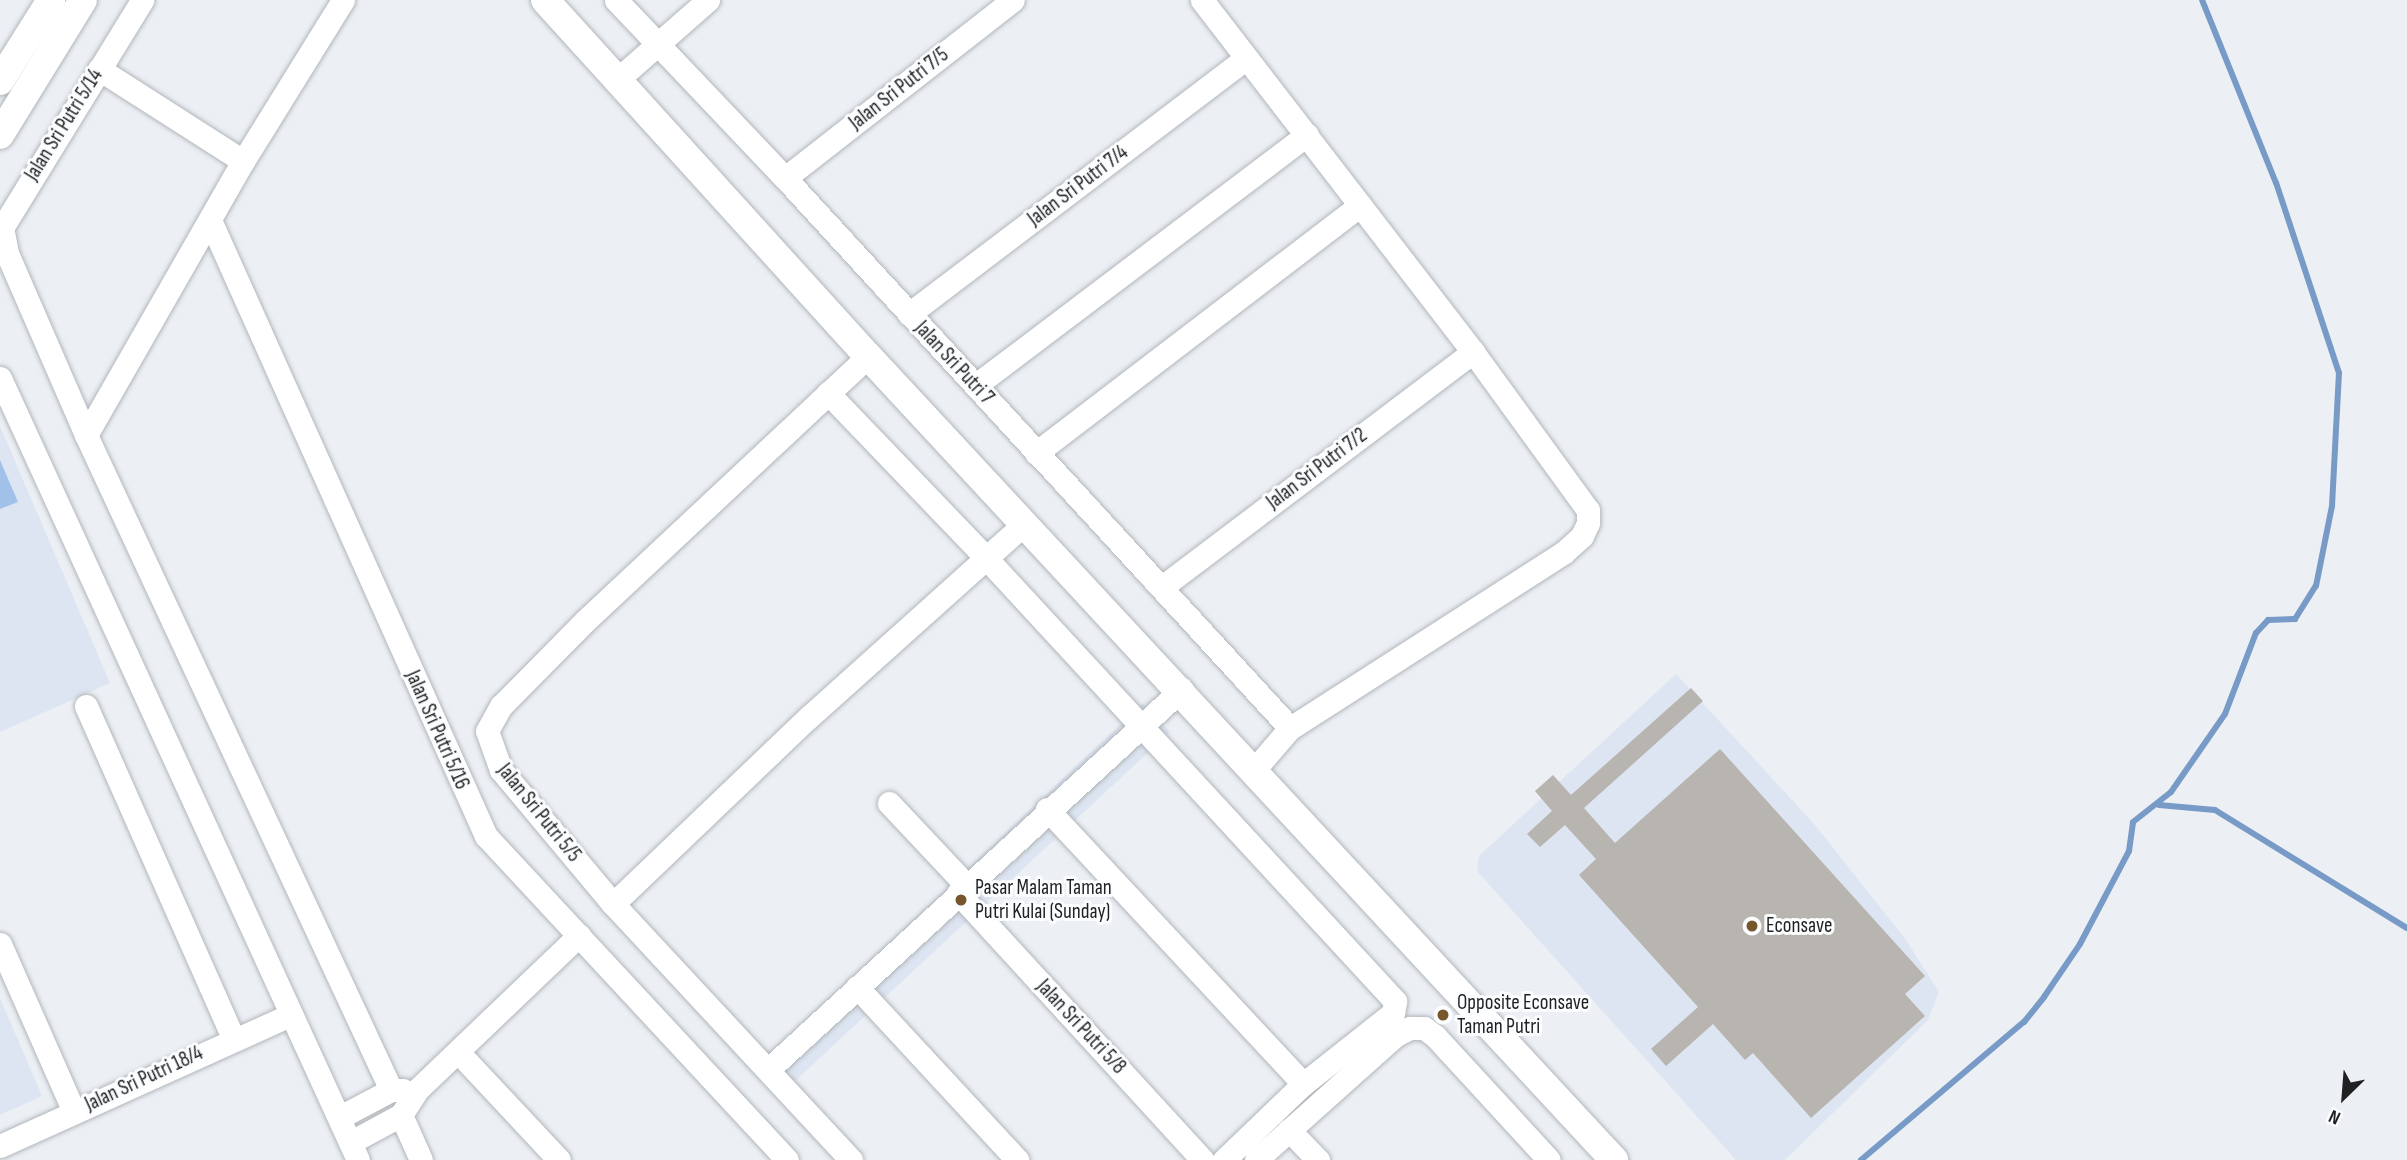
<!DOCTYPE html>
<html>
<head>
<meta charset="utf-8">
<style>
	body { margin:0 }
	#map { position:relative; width:2407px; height:1160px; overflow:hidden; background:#ecf0f5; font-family:"Sofia Sans Condensed",sans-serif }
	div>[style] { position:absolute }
	.built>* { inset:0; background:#dce5f1 }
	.green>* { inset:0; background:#a1c1e9 }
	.stream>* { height:6px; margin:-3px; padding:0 3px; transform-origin:3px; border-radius:3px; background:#779ac7 }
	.building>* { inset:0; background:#b8b4af }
	.roads { filter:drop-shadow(0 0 2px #b2b6bb) drop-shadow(0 0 2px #b2b6bb) }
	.minor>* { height:23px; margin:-11.5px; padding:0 11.5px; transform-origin:11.5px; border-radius:11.5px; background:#fff }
	.tertiary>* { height:28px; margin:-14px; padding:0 14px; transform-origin:14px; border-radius:14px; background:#fff }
	.dots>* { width:19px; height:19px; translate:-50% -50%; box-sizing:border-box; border:4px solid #fbfdff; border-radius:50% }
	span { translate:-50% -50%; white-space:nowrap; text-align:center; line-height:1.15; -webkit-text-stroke:6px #fbfdff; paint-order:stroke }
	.street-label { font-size:21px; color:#1e2022 }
	.poi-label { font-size:21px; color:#1e2022 }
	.left { translate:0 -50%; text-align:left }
	.north { position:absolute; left:2309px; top:1062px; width:70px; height:70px; -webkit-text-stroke:5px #fbfdff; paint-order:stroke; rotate:205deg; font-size:19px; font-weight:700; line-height:28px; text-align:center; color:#1e2022 }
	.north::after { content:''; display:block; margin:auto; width:24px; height:32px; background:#1e2022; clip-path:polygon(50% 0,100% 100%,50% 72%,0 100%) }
</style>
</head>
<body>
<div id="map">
	<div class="built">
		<div style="clip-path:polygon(0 426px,110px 683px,0 732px)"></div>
		<div style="clip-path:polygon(1676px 674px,1815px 825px,1906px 940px,1939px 992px,1928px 1020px,1785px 1160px,1736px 1160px,1477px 871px,1479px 856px)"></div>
		<div style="clip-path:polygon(1143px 703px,1170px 732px,780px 1095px,756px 1068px)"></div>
		<div style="clip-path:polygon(0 998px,42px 1096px,0 1115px)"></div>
	</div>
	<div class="green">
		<div style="clip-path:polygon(0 460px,18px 502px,0 509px)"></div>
	</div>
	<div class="stream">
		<div style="left:2159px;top:805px;width:56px;rotate:5.1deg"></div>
		<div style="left:2215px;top:810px;width:225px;rotate:31.6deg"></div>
		<div style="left:1861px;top:1160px;width:214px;rotate:-40.3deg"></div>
		<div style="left:2024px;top:1022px;width:32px;rotate:-51deg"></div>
		<div style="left:2044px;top:997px;width:64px;rotate:-55.8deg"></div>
		<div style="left:2080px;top:944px;width:105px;rotate:-62.2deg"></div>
		<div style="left:2129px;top:851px;width:29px;rotate:-82deg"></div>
		<div style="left:2133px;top:822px;width:48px;rotate:-38.3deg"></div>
		<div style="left:2171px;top:792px;width:95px;rotate:-55.3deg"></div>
		<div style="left:2225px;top:714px;width:87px;rotate:-69.1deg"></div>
		<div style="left:2256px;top:633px;width:18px;rotate:-47deg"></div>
		<div style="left:2268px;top:620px;width:27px;rotate:-2deg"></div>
		<div style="left:2295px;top:619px;width:39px;rotate:-58deg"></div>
		<div style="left:2316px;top:586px;width:82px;rotate:-78.7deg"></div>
		<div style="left:2332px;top:506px;width:133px;rotate:-87deg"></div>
		<div style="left:2339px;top:373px;width:200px;rotate:-108.3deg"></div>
		<div style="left:2276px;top:183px;width:197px;rotate:-112deg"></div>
	</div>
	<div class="building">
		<div style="clip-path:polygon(1691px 688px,1703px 701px,1584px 808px,1615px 843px,1720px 749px,1925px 976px,1905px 994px,1925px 1016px,1811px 1118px,1753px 1053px,1745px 1060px,1713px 1024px,1666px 1066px,1651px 1049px,1698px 1007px,1579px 875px,1596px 859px,1565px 825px,1540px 847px,1527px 834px,1552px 811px,1535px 791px,1553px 775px,1571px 795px)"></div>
	</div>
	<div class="roads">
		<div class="minor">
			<div style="left:343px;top:0;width:190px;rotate:121.8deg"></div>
			<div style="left:243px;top:161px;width:316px;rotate:119.8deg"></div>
			<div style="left:86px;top:435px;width:723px;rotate:65.03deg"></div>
			<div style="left:616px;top:0;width:245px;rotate:46.5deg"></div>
			<div style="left:785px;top:178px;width:747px;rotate:47.44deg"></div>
			<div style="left:1202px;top:0;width:444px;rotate:52.4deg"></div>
			<div style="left:1473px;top:352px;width:195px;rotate:54deg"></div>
			<div style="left:1588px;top:510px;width:13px;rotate:90deg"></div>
			<div style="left:1588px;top:523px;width:14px;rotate:115deg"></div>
			<div style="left:1582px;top:536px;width:25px;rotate:138deg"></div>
			<div style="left:1563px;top:553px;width:324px;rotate:147.3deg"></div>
			<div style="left:1290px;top:728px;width:55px;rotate:130.6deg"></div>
			<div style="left:99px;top:69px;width:171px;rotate:32.6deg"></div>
			<div style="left:618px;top:79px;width:120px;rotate:-41.3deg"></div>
			<div style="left:785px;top:178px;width:289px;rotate:-38deg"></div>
			<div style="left:210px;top:220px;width:675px;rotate:65.87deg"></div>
			<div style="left:486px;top:836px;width:442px;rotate:47.1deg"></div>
			<div style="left:909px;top:314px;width:423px;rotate:-37.2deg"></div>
			<div style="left:0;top:378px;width:860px;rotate:65.4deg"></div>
			<div style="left:976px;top:385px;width:415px;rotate:-37.1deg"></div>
			<div style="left:828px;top:393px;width:230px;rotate:46.2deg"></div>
			<div style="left:987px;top:559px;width:602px;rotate:47.29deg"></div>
			<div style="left:1395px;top:1001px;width:12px;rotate:99deg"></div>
			<div style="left:1393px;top:1013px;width:115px;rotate:141.7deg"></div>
			<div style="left:1303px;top:1084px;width:110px;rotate:136.1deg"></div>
			<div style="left:86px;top:435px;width:198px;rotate:-113.5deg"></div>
			<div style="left:7px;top:253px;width:25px;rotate:-101deg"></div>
			<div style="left:2px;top:228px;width:268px;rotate:-58.4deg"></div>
			<div style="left:1036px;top:453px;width:408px;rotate:-37.4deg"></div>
			<div style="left:1162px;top:587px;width:390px;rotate:-37.1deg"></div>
			<div style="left:86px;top:706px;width:363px;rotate:66.1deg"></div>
			<div style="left:889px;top:803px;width:114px;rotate:46.8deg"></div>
			<div style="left:1047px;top:809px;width:376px;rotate:47deg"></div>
			<div style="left:958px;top:893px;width:362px;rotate:47.5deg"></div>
			<div style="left:613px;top:904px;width:271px;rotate:-43.7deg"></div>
			<div style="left:809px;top:717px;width:290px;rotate:-41.9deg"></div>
			<div style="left:0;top:944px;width:184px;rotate:66.2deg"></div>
			<div style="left:857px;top:987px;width:236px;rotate:47.2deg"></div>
			<div style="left:459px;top:1053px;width:146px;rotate:46.9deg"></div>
			<div style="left:769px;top:1069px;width:561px;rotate:-42.62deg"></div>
			<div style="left:401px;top:1115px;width:49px;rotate:66deg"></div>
			<div style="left:340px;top:1117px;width:58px;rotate:-27.9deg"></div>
			<div style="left:391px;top:1090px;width:12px"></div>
			<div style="left:1289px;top:1130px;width:42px;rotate:46deg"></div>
			<div style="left:351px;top:1142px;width:57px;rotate:-28.4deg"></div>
			<div style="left:401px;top:1115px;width:30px;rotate:-57deg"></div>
			<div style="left:417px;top:1090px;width:224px;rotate:-43.7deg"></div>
			<div style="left:0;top:1146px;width:318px;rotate:-24.3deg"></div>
			<div style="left:851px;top:1160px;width:350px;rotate:-132.9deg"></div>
			<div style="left:613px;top:904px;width:175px;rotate:-129.9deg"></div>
			<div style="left:501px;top:770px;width:41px;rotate:-109.7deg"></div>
			<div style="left:487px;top:731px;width:29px;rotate:-61deg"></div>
			<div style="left:501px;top:706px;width:120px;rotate:-45.3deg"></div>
			<div style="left:585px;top:621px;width:388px;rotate:-43.1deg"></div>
			<div style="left:1256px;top:1160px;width:188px;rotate:-41.8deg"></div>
			<div style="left:1396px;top:1035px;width:16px;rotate:-27deg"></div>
			<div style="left:1410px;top:1028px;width:14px"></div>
			<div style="left:1424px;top:1028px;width:14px;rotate:36deg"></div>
			<div style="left:1435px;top:1036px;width:168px;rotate:47.4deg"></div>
		</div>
		<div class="tertiary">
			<div style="left:545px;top:0;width:481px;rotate:47.8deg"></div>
			<div style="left:868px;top:356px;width:1097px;rotate:47.14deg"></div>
			<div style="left:0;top:81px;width:96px;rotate:-57.8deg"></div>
			<div style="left:0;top:135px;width:158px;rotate:-58.4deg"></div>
		</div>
	</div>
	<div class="dots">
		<div style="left:961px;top:900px;background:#77562c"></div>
		<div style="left:1752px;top:926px;background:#77562c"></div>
		<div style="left:1443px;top:1015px;background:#77562c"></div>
	</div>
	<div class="street-label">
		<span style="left:899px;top:89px;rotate:-38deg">Jalan Sri Putri 7/5</span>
		<span style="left:64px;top:125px;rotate:-58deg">Jalan Sri Putri 5/14</span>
		<span style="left:1078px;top:186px;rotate:-37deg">Jalan Sri Putri 7/4</span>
		<span style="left:954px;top:363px;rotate:47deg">Jalan Sri Putri 7</span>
		<span style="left:1317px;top:469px;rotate:-37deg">Jalan Sri Putri 7/2</span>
		<span style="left:437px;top:730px;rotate:66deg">Jalan Sri Putri 5/16</span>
		<span style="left:539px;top:813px;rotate:51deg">Jalan Sri Putri 5/5</span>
		<span style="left:1081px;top:1027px;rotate:47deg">Jalan Sri Putri 5/8</span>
		<span style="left:144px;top:1079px;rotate:-25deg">Jalan Sri Putri 18/4</span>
	</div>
	<div class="poi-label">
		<span class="left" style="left:975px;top:900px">Pasar Malam Taman<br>Putri Kulai (Sunday)</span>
		<span class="left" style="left:1766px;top:926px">Econsave</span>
		<span class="left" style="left:1457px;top:1015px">Opposite Econsave<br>Taman Putri</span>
	</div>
	<div class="north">N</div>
</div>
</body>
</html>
